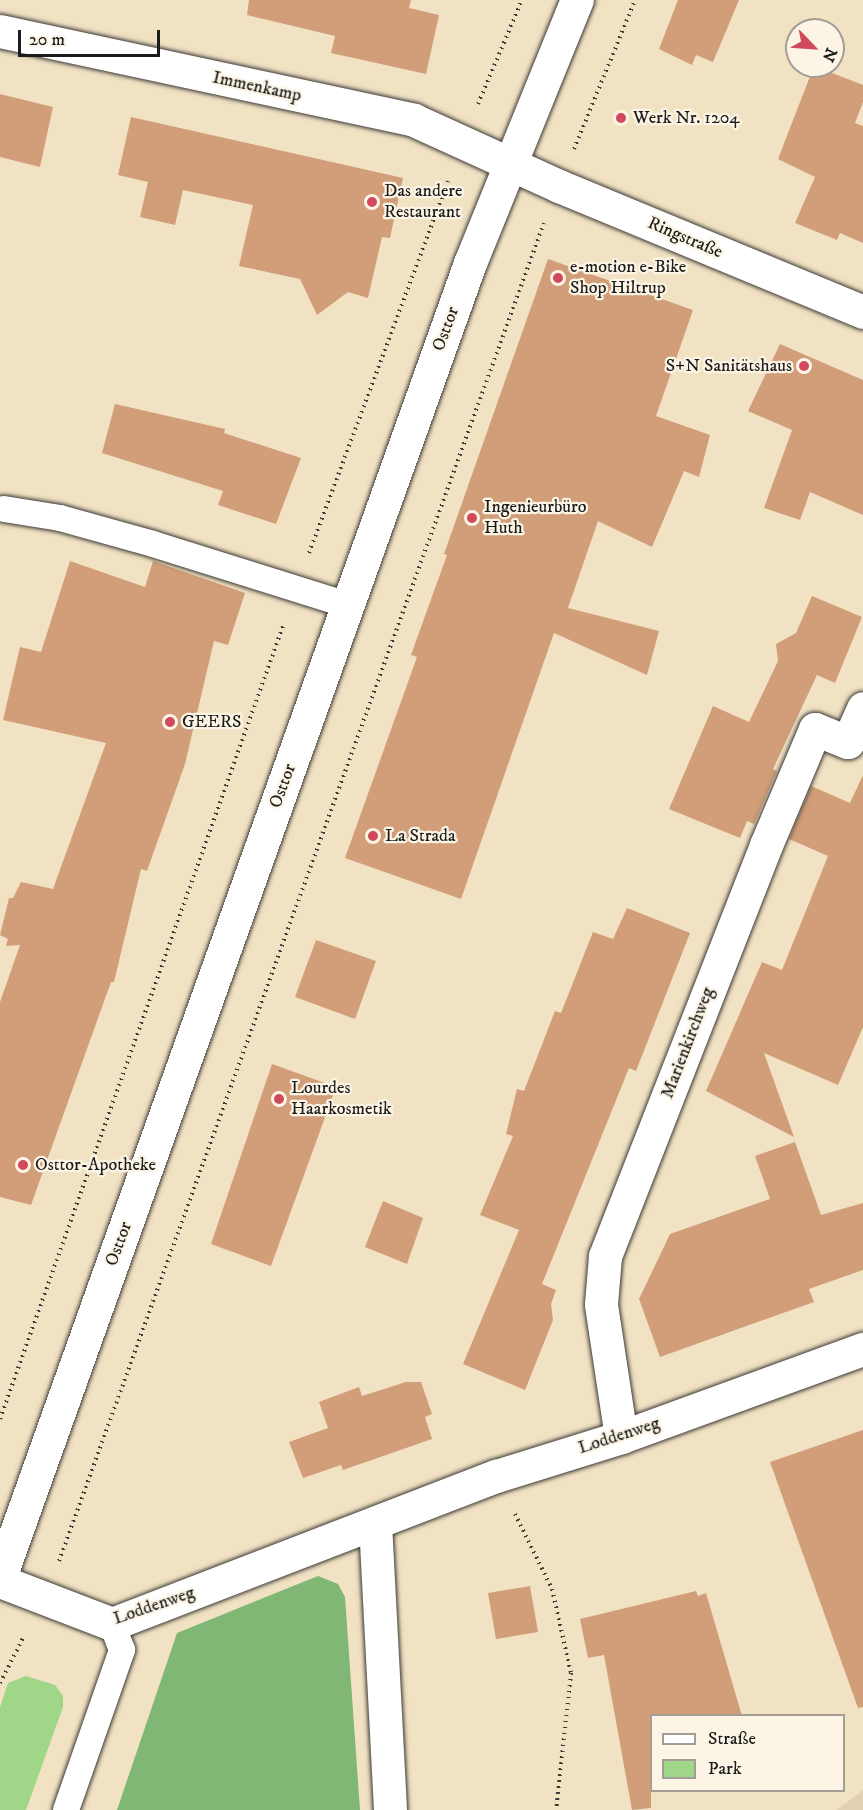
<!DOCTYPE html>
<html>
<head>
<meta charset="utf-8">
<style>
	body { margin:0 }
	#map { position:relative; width:863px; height:1810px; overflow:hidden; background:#f2e2c4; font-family:"IM FELL DW Pica",serif }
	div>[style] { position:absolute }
	.built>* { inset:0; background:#e2d0b4 }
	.green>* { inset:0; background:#a0d687 }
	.forest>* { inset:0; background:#80b774 }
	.building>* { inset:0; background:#d19e79 }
	.path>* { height:4px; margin-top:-2px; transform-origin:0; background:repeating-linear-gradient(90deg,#3c3a35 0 1.5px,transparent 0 6px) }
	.roads { filter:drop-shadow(0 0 2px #3c3a35) drop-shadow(0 0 2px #3c3a35) }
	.lane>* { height:26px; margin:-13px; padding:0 13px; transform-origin:13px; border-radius:13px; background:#fff }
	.street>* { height:33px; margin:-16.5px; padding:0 16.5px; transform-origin:16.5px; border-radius:16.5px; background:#fff }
	.secondary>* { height:33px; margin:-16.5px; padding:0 16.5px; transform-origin:16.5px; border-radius:16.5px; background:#fff }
	.dots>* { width:16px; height:16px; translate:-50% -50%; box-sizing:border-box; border:3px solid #fcf5e5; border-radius:50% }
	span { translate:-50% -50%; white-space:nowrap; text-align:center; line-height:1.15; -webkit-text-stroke:4.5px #fcf5e5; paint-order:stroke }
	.street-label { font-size:18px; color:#1c1c1c }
	.poi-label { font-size:18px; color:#1c1c1c }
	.left { translate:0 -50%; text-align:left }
	.right { translate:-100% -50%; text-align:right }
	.legend { position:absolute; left:650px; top:1714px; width:195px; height:78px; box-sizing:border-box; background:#fcf5e5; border:2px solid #a29e95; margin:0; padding:8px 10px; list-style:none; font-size:18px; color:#1c1c1c }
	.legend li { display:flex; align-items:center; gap:12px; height:30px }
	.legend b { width:30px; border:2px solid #a29e95 }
	.north { position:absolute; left:785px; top:18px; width:60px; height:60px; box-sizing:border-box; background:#fcf5e5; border:2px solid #a29e95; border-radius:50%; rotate:115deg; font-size:16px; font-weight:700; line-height:24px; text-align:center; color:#1c1c1c }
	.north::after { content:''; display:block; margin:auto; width:21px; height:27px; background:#d1495b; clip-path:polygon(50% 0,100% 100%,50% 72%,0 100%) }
	.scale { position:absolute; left:18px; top:30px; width:142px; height:27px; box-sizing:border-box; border:3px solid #1c1c1c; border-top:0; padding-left:8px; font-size:18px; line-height:21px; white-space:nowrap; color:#1c1c1c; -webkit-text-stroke:4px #fcf5e5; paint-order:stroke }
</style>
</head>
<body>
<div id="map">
	<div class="built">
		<div style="clip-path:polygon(863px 1790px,863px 1810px,837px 1810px)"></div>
	</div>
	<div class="green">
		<div style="clip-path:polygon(26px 1676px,55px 1685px,63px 1696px,63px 1707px,26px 1810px,0 1810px,0 1707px,8px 1683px)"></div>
	</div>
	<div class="forest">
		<div style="clip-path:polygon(318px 1576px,338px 1584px,345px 1597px,360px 1810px,117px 1810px,177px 1633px)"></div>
	</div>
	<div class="building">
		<div style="clip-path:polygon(249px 0,411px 0,409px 8px,439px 15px,426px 74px,331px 53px,335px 36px,247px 15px)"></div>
		<div style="clip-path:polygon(678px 0,739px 0,713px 62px,696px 55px,692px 65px,659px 49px)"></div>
		<div style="clip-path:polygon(814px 66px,863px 85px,863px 102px,855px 123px,863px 126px,863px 243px,840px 233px,837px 240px,795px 223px,815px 177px,778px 159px)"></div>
		<div style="clip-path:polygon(0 94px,53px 107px,40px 167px,0 157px)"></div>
		<div style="clip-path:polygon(131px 117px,403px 178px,390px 238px,382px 237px,368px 298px,348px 292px,317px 315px,300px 279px,239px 266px,253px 205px,183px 190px,175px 225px,140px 217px,148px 182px,118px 175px)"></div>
		<div style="clip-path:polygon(548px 259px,693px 310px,656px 416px,710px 435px,699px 477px,684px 471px,652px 547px,598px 521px,568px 608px,659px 631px,647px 675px,554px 633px,461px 899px,345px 858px,417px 657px,411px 655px,447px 555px,444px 554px)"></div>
		<div style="clip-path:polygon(780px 344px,863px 380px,863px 515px,810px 492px,800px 520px,764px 508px,792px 430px,748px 411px)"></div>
		<div style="clip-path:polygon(115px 404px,225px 429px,224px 433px,301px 458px,276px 524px,218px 505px,223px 491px,102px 453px)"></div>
		<div style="clip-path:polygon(70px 561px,145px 587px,153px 561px,245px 593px,228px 645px,214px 641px,185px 764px,147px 871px,141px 869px,114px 982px,111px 982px,31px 1205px,0 1197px,0 1002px,20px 945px,6px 946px,8px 939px,0 935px,9px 898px,13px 898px,21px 882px,53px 889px,106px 743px,3px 720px,20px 647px,41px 652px)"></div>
		<div style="clip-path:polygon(812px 596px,862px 617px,835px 683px,817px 675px,773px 769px,777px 771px,754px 824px,747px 821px,740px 838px,669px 809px,713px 706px,749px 722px,778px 661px,776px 644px,796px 633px)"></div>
		<div style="clip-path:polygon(863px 775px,863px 1027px,838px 1085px,764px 1053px,794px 1137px,706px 1091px,762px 962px,782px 970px,828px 856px,789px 839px,811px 786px,850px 803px)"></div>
		<div style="clip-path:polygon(627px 908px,690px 933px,636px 1071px,629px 1068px,542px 1284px,556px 1290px,551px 1304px,553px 1320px,525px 1390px,463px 1364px,519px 1230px,480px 1215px,513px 1136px,506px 1134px,517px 1089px,524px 1091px,555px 1011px,561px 1013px,593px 932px,613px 939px)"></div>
		<div style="clip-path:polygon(316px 940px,376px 961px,355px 1019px,295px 997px)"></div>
		<div style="clip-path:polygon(272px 1064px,336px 1087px,271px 1266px,211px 1244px)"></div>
		<div style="clip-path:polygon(795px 1142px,821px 1215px,863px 1203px,863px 1270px,809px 1289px,814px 1302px,660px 1357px,639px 1299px,670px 1234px,770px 1199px,755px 1156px)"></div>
		<div style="clip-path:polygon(383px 1201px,423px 1218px,407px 1264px,365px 1247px)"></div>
		<div style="clip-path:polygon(406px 1382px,421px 1382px,432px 1414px,425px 1417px,432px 1439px,343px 1470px,341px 1465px,303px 1478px,289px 1442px,328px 1428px,319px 1402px,359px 1387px,362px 1396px)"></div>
		<div style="clip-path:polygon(863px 1430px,863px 1707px,858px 1708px,770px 1462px)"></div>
		<div style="clip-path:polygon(530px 1586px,538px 1632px,496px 1639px,488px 1593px)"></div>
		<div style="clip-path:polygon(696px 1591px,698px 1596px,706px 1593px,742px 1716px,651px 1716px,651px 1808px,632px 1810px,604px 1655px,588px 1658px,580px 1619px)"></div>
	</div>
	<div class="path">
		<div style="left:478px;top:104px;width:113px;rotate:-67.1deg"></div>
		<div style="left:574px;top:149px;width:161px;rotate:-67.7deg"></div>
		<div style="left:309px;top:553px;width:397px;rotate:-69.5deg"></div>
		<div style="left:0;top:1419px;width:845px;rotate:-70.36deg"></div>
		<div style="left:515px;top:1514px;width:84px;rotate:63.7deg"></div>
		<div style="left:552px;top:1589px;width:86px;rotate:77.3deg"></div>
		<div style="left:571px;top:1673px;width:138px;rotate:96.2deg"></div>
		<div style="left:59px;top:1561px;width:1423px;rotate:-70.08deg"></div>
		<div style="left:0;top:1683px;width:53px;rotate:-62.9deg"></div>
	</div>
	<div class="roads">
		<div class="lane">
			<div style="left:4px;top:509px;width:57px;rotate:9.1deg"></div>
			<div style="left:60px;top:518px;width:97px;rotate:15.6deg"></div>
			<div style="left:153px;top:544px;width:204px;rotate:17.4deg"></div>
			<div style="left:66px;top:1810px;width:170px;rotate:-70.7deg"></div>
			<div style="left:122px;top:1650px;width:28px;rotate:-111deg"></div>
		</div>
		<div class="street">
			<div style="left:0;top:31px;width:423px;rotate:12.1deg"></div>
			<div style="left:414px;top:120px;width:159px;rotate:24.5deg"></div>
			<div style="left:559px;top:186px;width:329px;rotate:22.5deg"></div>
			<div style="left:621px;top:1437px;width:134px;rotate:-98.6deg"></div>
			<div style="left:601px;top:1304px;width:48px;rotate:-85.2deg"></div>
			<div style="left:605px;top:1256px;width:441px;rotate:-68.6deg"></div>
			<div style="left:766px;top:845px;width:126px;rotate:-67.1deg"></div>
			<div style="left:815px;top:729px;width:35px;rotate:22deg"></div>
			<div style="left:848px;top:742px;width:37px;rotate:-66deg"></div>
			<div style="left:375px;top:1523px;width:287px;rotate:87deg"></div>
			<div style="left:0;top:1581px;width:120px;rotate:21deg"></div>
			<div style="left:112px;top:1624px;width:412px;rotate:-21.1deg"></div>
			<div style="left:496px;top:1476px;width:131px;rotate:-17.3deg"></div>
			<div style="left:621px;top:1437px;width:258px;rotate:-20deg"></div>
		</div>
		<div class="secondary">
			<div style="left:0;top:1577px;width:1396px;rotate:-70.32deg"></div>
			<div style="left:470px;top:263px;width:284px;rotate:-67.9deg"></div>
		</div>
	</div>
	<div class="dots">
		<div style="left:621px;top:118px;background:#d1495b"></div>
		<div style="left:372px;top:202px;background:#d1495b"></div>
		<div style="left:558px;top:278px;background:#d1495b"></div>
		<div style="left:804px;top:366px;background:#d1495b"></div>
		<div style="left:472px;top:518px;background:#d1495b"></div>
		<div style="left:170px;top:722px;background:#d1495b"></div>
		<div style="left:373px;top:836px;background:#d1495b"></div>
		<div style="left:279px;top:1099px;background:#d1495b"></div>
		<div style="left:23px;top:1165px;background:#d1495b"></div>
	</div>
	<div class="street-label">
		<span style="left:257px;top:87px;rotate:12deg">Immenkamp</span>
		<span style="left:685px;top:238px;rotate:23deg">Ringstraße</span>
		<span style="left:446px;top:329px;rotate:-70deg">Osttor</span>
		<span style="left:283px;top:786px;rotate:-70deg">Osttor</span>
		<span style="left:688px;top:1043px;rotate:-69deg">Marienkirchweg</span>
		<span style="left:119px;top:1244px;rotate:-70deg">Osttor</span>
		<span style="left:619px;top:1436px;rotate:-18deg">Loddenweg</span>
		<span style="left:154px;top:1606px;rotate:-19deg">Loddenweg</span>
	</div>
	<div class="poi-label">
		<span class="left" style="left:633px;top:118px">Werk Nr. 1204</span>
		<span class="left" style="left:384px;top:202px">Das andere<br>Restaurant</span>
		<span class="left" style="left:570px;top:278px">e-motion e-Bike<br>Shop Hiltrup</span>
		<span class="right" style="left:792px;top:366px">S+N Sanitätshaus</span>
		<span class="left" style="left:484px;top:518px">Ingenieurbüro<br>Huth</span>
		<span class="left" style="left:182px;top:722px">GEERS</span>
		<span class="left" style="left:385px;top:836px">La Strada</span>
		<span class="left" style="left:291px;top:1099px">Lourdes<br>Haarkosmetik</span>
		<span class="left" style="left:35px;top:1165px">Osttor-Apotheke</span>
	</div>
	<ul class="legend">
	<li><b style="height:8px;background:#fff"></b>Straße</li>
	<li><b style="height:16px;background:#a0d687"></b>Park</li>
	</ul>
	<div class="north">N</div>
	<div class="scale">20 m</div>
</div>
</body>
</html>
